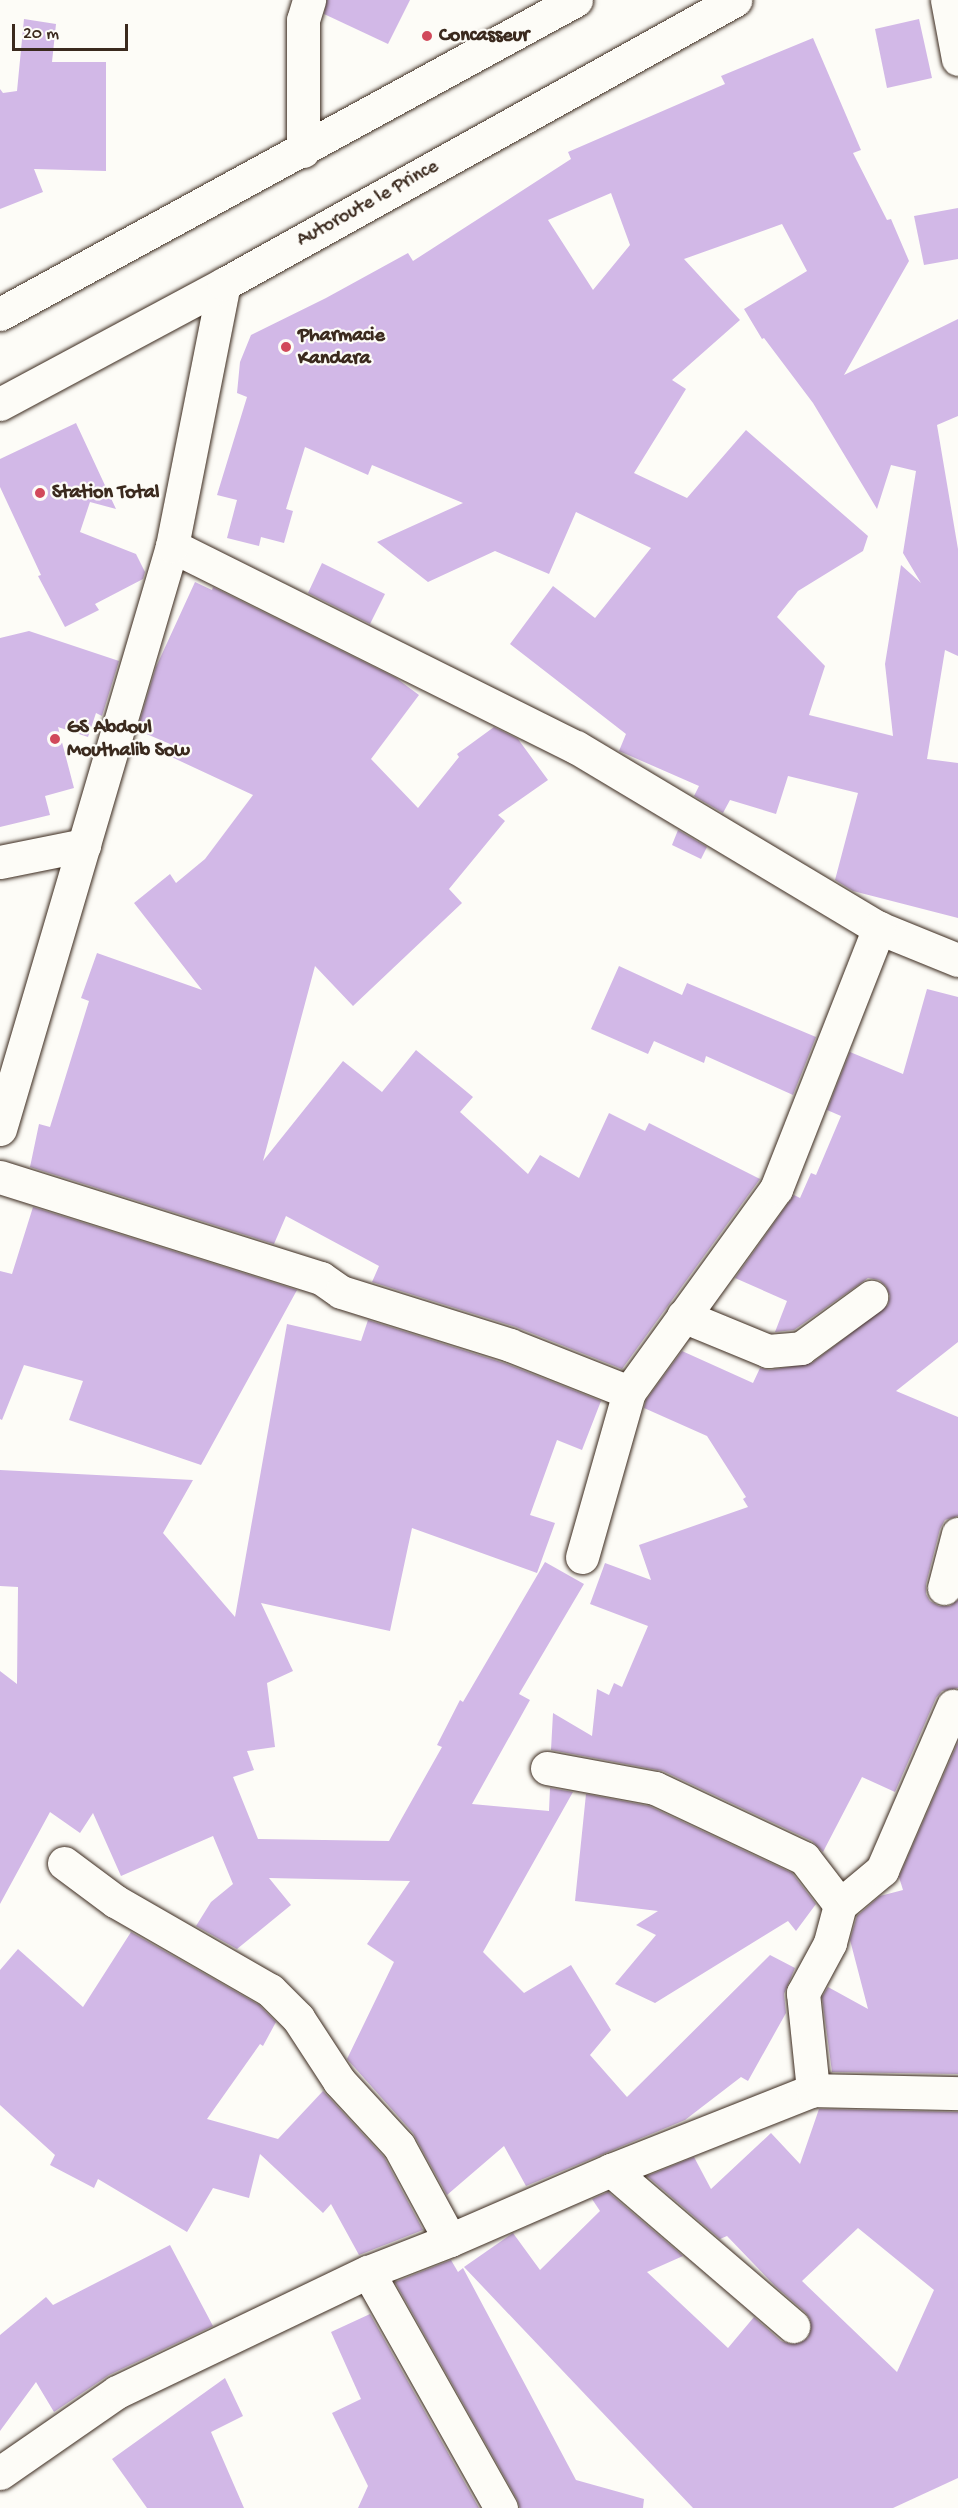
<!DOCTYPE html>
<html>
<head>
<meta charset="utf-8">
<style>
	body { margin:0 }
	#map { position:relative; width:958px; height:2508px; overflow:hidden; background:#fdfcf7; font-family:"Gochi Hand",sans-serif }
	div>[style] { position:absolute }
	.building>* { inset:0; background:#d2b8e7 }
	.roads { filter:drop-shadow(0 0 2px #3b2a1e) drop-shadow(0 0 2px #3b2a1e) }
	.minor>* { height:33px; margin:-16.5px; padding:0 16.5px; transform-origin:16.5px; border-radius:16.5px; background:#fdfcf7 }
	.major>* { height:33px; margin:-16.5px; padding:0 16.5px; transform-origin:16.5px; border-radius:16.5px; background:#fdfcf7 }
	.dots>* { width:16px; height:16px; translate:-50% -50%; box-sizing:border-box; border:3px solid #fdfcf7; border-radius:50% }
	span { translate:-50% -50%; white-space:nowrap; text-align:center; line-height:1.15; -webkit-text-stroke:4.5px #fdfcf7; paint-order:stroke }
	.poi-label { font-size:20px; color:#3b2a1e; font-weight:700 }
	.left { translate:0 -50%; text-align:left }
	.street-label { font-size:20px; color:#3b2a1e }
	.scale { position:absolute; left:12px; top:24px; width:116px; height:27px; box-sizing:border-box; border:3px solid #3b2a1e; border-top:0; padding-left:8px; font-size:18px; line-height:21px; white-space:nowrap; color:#3b2a1e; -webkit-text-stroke:4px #fdfcf7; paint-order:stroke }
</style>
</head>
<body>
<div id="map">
	<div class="building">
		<div style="clip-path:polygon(327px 0,410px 0,388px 44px,324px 14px)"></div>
		<div style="clip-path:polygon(24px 19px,56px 24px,52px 62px,106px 62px,106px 171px,34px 169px,43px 192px,0 209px,0 89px,3px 93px,17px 91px)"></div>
		<div style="clip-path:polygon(919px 19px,932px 78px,887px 88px,875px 29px)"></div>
		<div style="clip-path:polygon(evenodd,813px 38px,861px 150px,853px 153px,887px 220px,891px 219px,909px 261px,844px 375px,958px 319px,958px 416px,937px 425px,958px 549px,958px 656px,945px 650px,927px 759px,958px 763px,958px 918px,853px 891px,835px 880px,858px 793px,788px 776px,776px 814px,730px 800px,723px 813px,694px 796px,699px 786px,619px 751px,626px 734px,510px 644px,553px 586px,595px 618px,651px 548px,576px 512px,549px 574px,495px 551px,428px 582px,377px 542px,463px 503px,372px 465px,368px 475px,305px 447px,286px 509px,293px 511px,284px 543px,261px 537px,259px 546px,227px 538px,237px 500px,217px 495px,247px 397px,237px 393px,240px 362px,251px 335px,326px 298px,408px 253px,413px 261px,571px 159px,568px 152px,725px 84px,721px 76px,813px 38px,611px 193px,630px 245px,593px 290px,548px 220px,611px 193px,813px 38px,782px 224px,807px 271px,744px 309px,762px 339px,764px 338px,813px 403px,877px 509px,891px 465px,916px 471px,903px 553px,921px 583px,901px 565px,885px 664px,893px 736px,809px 715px,825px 666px,777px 617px,798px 591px,863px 551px,868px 536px,746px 430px,687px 498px,634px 473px,686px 389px,672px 380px,740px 320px,684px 259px,782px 224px)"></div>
		<div style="clip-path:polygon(958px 208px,958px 259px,924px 265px,914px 216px)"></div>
		<div style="clip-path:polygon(76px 423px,116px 509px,90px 502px,80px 532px,136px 554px,145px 572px,143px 579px,95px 604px,99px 610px,65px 627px,38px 576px,41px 575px,0 487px,0 459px)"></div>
		<div style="clip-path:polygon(322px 563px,385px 594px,370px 624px,308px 593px)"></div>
		<div style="clip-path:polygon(195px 582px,212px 590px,213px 587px,396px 678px,419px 695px,371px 759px,418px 808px,459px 757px,457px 754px,494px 727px,518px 739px,548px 780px,498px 815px,505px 821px,449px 889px,462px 903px,353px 1006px,315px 966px,263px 1161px,343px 1061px,382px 1092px,416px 1050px,473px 1097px,460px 1112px,528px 1174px,540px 1155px,579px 1178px,609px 1113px,645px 1131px,649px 1123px,760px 1179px,622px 1369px,516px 1327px,372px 1282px,379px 1266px,286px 1216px,274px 1244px,30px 1167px,39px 1124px,50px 1127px,89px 1001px,81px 998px,97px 953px,202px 990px,134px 903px,170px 874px,176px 883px,205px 859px,253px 795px,165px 754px,170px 744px,137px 730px,156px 667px)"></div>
		<div style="clip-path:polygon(29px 631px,119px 661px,102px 716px,96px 713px,88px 737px,58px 727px,74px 788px,45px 796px,50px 815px,0 827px,0 638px)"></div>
		<div style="clip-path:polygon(678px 830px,707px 847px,701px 859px,672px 845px)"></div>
		<div style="clip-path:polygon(619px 966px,682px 995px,687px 983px,816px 1037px,793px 1095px,706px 1056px,704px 1063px,654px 1041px,648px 1054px,591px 1029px)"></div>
		<div style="clip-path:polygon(927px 989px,958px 997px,958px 1342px,896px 1391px,958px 1417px,958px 1516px,945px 1520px,940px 1529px,926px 1584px,926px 1594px,930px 1601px,939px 1606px,950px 1606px,958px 1600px,958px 1688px,942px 1691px,936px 1698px,895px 1792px,862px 1777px,823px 1852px,812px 1841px,663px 1771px,551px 1750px,553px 1713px,592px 1736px,597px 1689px,609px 1695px,614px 1683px,622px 1687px,648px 1626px,590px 1604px,605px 1563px,651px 1580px,639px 1545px,748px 1507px,743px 1499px,746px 1497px,707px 1436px,644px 1408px,646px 1400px,682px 1351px,753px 1383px,760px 1368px,770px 1370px,812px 1363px,888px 1305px,890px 1296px,886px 1286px,879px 1280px,868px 1278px,794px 1330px,775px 1332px,787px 1301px,735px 1278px,794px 1195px,800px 1198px,811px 1173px,816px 1175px,841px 1116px,827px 1110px,850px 1052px,903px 1074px)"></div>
		<div style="clip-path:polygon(33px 1207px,297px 1290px,201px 1465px,69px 1420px,83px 1381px,24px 1365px,2px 1420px,0 1419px,0 1271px,12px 1274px)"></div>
		<div style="clip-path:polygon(368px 1320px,504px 1363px,601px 1401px,582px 1450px,557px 1440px,530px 1515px,555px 1523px,537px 1573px,412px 1528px,390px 1631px,261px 1603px,293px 1671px,267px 1683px,275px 1747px,247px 1751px,254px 1770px,233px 1777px,258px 1839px,389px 1841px,442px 1747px,437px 1745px,460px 1700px,463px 1702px,545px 1562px,584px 1584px,519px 1694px,530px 1700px,472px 1804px,549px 1811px,550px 1788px,573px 1792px,483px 1952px,524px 1993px,571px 1965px,611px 2030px,590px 2055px,627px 2097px,770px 1955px,795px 1968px,784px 1994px,786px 2013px,748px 2081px,741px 2077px,685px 2120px,526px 2186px,504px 2146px,447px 2195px,413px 2133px,347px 2059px,394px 1962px,367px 1944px,410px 1881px,269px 1878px,291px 1905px,237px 1949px,196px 1926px,211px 1902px,233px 1884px,213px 1836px,121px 1876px,93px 1813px,80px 1833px,50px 1812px,0 1904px,0 1671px,17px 1684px,18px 1587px,0 1586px,0 1470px,193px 1480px,163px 1533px,235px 1617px,287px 1324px,361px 1341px)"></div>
		<div style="clip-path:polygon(958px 1742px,958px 2074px,832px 2072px,822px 1997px,828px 1987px,868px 2009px,850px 1940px,857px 1916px,880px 1896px,903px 1890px,899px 1877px)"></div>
		<div style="clip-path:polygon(586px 1794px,649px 1806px,792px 1873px,816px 1904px,796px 1931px,788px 1921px,655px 2003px,615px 1984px,656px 1935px,636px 1925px,658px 1911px,575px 1901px)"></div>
		<div style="clip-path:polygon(131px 1932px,259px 2005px,276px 2022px,263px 2046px,260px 2044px,207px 2119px,278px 2139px,323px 2091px,384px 2157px,423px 2230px,359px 2255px,331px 2204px,323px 2213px,260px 2154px,249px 2198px,213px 2188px,187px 2232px,98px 2179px,94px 2188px,50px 2165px,55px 2155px,0 2105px,0 1970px,18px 1949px,83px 2007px)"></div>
		<div style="clip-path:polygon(evenodd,819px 2109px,958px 2112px,958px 2478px,893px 2508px,693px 2508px,464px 2267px,513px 2233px,540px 2270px,600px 2211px,592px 2199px,608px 2192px,683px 2256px,647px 2272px,728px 2348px,754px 2317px,781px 2341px,790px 2344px,800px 2343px,808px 2338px,811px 2329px,810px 2319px,805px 2312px,775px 2286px,727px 2236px,720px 2239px,647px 2176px,694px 2157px,711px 2189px,771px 2133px,800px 2164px,819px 2109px,858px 2228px,934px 2290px,897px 2372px,802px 2281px,858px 2228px)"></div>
		<div style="clip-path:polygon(170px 2245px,213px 2326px,109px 2375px,54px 2412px,36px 2382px,0 2431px,0 2335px,46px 2297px,53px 2305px)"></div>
		<div style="clip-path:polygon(451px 2260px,458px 2272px,463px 2268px,576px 2480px,644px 2499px,643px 2508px,520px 2508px,517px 2499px,395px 2282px)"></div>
		<div style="clip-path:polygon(370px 2314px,479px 2508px,358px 2508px,368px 2486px,332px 2413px,361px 2399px,331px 2332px)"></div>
		<div style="clip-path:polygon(225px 2378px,243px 2416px,211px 2432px,244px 2508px,147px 2508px,112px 2459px)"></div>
	</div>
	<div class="roads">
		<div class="minor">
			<div style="left:947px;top:0;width:60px;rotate:79.4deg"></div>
			<div style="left:303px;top:151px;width:131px;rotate:-90deg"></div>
			<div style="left:303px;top:20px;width:21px;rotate:-73deg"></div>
			<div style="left:172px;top:546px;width:451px;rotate:26.5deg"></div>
			<div style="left:576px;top:747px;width:353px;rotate:30.9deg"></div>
			<div style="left:879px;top:928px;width:85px;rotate:22.1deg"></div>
			<div style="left:0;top:862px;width:86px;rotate:-11.4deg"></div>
			<div style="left:0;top:1129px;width:608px;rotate:-73.56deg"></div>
			<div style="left:172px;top:546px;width:267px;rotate:-78.8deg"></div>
			<div style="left:0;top:1177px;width:337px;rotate:17.5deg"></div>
			<div style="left:321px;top:1278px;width:24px;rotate:35deg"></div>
			<div style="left:341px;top:1292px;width:177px;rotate:17.4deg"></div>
			<div style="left:510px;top:1345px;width:128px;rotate:21.6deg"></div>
			<div style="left:683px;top:1316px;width:92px;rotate:22.4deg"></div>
			<div style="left:768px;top:1351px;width:33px;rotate:-5deg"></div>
			<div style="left:801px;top:1348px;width:87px;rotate:-36.1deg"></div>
			<div style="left:582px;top:1557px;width:172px;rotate:-74.1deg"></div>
			<div style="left:629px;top:1392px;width:251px;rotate:-54.1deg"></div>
			<div style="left:776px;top:1189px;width:281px;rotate:-68.5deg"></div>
			<div style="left:944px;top:1588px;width:56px;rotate:-75.5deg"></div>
			<div style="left:547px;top:1768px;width:110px;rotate:10.5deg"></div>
			<div style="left:655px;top:1788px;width:165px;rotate:25.2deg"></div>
			<div style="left:804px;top:1858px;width:59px;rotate:52.5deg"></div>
			<div style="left:840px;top:1905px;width:39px;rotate:105deg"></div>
			<div style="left:830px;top:1943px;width:57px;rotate:118.4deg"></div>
			<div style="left:803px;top:1993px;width:98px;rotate:84.1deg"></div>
			<div style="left:64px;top:1863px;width:64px;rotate:36.7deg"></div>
			<div style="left:115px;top:1901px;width:179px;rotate:29.9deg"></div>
			<div style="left:270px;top:1990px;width:40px;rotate:45deg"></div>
			<div style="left:298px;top:2018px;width:75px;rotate:56.9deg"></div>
			<div style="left:339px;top:2081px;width:88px;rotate:47.3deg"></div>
			<div style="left:399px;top:2146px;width:107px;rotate:61.5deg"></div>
			<div style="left:840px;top:1905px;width:55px;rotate:-39.8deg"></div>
			<div style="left:882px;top:1870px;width:179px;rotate:-66.6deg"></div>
			<div style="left:611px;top:2170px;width:240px;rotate:40.6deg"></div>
			<div style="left:368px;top:2272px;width:271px;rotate:60.6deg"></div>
			<div style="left:0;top:2473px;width:142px;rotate:-34.7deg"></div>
			<div style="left:117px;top:2392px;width:278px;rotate:-25.6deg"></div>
			<div style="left:368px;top:2272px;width:88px;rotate:-21.3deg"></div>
			<div style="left:450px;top:2240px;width:176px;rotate:-23.5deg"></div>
			<div style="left:611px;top:2170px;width:217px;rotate:-21.6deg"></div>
			<div style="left:813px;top:2090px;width:145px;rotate:1.2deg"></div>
		</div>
		<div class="major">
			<div style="left:0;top:314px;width:656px;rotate:-28.6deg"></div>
			<div style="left:0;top:404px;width:254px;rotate:-28.2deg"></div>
			<div style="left:224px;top:284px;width:585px;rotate:-29.06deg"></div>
		</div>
	</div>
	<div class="dots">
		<div style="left:427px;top:36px;background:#d1495b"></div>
		<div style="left:286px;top:347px;background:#d1495b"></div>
		<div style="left:40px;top:493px;background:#d1495b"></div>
		<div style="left:55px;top:739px;background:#d1495b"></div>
	</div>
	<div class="poi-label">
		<span class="left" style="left:439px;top:36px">Concasseur</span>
		<span class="left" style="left:298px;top:348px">Pharmacie<br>Kandara</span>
		<span class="left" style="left:52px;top:493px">Station Total</span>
		<span class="left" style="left:67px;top:740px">GS Abdoul<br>Mouthalib Sow</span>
	</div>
	<div class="street-label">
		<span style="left:368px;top:204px;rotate:-29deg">Autoroute le Prince</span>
	</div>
	<div class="scale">20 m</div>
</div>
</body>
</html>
